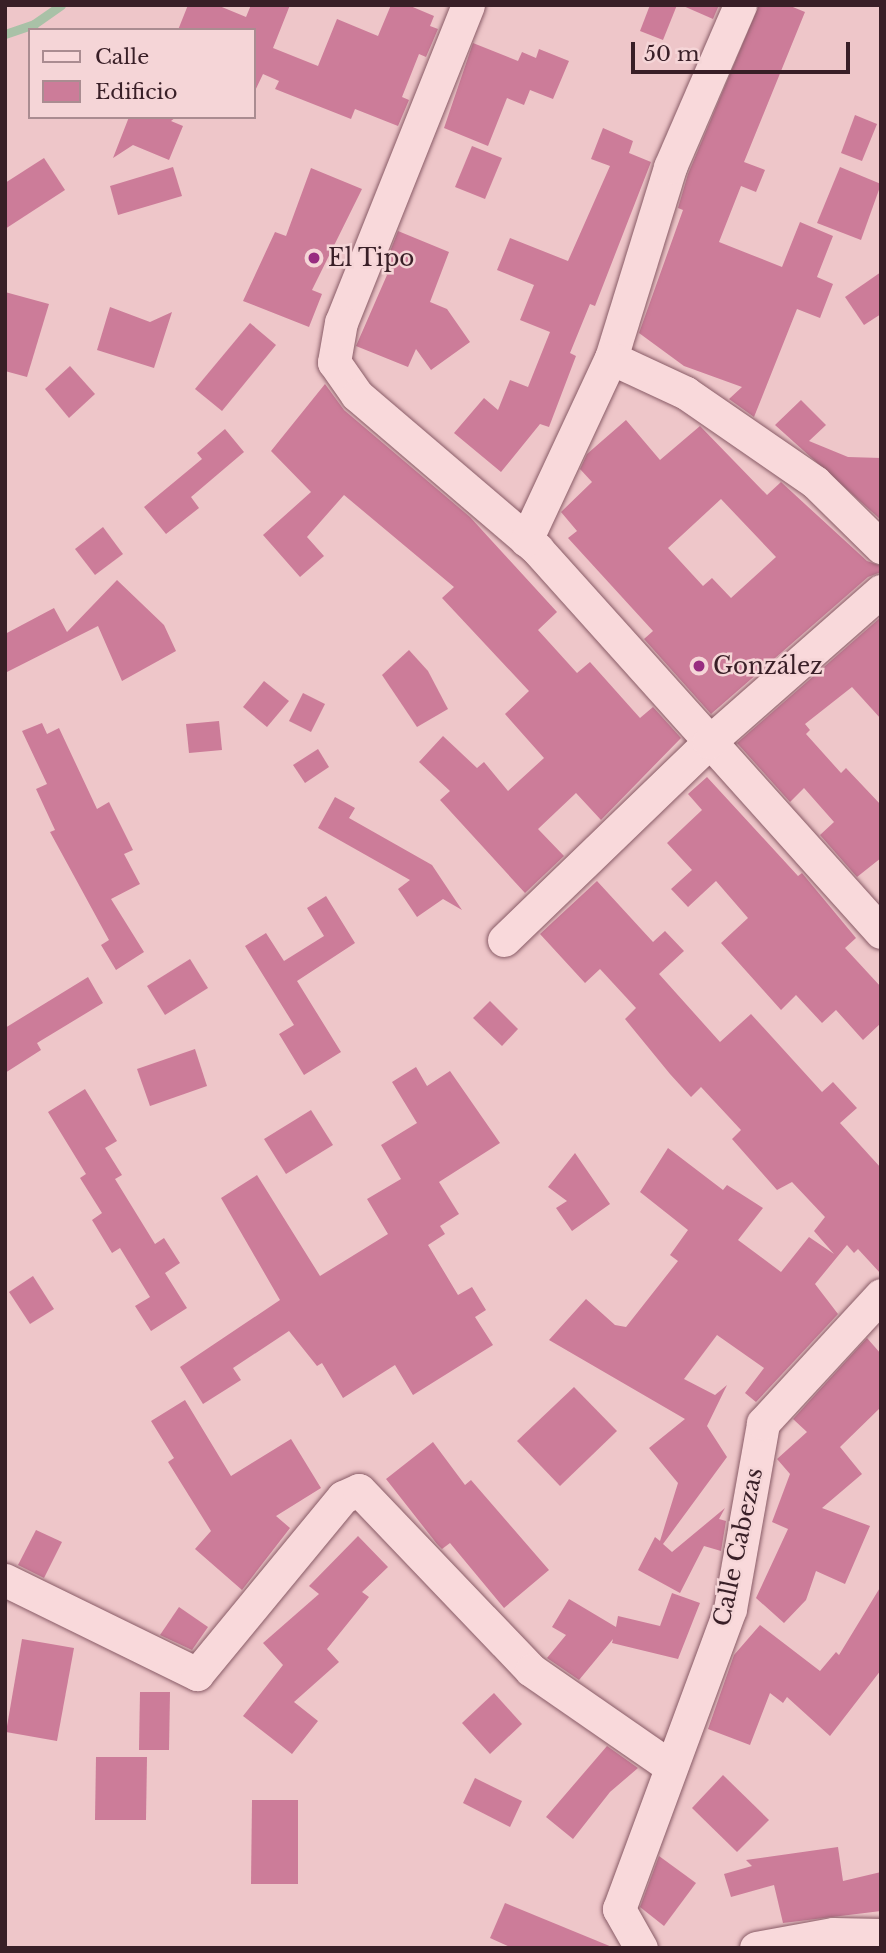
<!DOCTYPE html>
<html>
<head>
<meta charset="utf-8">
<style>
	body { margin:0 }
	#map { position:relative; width:886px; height:1953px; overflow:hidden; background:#eec6c9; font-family:"Libre Baskerville",serif }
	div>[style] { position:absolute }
	.stream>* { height:9px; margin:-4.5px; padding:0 4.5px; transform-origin:4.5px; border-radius:4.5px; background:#a9c1a7 }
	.building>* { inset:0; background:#cc7c99 }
	.roads { filter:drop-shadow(0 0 2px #895c67) drop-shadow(0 0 2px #895c67) }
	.minor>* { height:33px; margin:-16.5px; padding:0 16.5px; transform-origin:16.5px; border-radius:16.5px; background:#f9d9db }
	.dots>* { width:19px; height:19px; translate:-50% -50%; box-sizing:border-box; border:4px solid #f5d5d7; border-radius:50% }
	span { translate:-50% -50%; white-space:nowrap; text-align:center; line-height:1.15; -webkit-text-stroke:5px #f5d5d7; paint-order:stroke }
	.poi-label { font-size:23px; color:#391f27 }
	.left { translate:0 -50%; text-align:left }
	.street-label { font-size:23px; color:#391f27 }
	.frame { position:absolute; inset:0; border:7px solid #391f27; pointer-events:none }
	.legend { position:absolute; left:28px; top:28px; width:228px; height:91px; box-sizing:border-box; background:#f5d5d7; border:2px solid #aa8c91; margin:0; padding:9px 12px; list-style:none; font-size:21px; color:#391f27 }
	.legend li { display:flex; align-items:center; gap:14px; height:35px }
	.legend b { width:35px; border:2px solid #aa8c91 }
	.scale { position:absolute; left:631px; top:42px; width:219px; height:32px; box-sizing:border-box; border:4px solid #391f27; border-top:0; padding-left:9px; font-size:21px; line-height:24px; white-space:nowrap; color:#391f27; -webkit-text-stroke:5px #f5d5d7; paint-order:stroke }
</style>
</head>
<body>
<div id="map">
	<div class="stream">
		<div style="left:5px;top:34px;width:31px;rotate:-19deg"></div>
		<div style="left:34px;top:24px;width:33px;rotate:-35deg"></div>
	</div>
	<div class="building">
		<div style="clip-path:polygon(188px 5px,217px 5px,246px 17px,251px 5px,290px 5px,273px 48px,318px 66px,337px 19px,378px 36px,391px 5px,408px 5px,434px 16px,430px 26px,438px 29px,426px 57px,419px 54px,402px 97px,409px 100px,398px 126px,355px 109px,351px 119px,275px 89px,279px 81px,263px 74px,254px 93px,254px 30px,178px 30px)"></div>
		<div style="clip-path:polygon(650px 5px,677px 5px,663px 40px,640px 31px)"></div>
		<div style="clip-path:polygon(681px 5px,719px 5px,713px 19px)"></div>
		<div style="clip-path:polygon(759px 5px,788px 5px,805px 12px,744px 162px,765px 170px,756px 192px,741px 186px,719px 242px,782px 267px,800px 222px,833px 236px,817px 277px,833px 284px,820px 318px,797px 309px,754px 417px,729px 399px,742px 387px,684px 366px,639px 333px,683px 210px,678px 208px,688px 174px)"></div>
		<div style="clip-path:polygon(473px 43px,518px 61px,522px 52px,536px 58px,539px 49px,569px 61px,553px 99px,530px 90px,524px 105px,507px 98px,488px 146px,444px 128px)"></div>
		<div style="clip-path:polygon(855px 115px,877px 124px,862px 161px,841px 153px)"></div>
		<div style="clip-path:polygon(129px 117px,176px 117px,171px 121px,183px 126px,169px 160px,133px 145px,113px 158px)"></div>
		<div style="clip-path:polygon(603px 128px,633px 141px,629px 153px,651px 162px,595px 306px,590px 304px,570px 353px,576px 356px,549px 427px,540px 424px,501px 472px,454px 433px,484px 398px,498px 410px,510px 380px,528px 387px,550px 332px,520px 320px,534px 285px,497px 270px,510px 238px,568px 261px,610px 166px,591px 159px)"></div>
		<div style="clip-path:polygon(472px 146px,502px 158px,485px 199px,455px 187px)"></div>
		<div style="clip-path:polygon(44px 158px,65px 190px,5px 229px,5px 183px)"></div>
		<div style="clip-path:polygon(173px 167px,182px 196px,118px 215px,110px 186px)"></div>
		<div style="clip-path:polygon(840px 167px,881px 184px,861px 240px,817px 223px)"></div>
		<div style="clip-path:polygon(311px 168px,362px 189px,312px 290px,322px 294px,309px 327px,243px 301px,275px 232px,286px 236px)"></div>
		<div style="clip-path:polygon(398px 231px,449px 252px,430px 302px,447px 309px,470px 342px,431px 370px,416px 349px,408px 367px,356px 346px,387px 275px,382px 272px)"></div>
		<div style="clip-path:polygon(881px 272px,881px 314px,864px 325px,845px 297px)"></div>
		<div style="clip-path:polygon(5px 292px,49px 304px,27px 377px,5px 371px)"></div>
		<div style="clip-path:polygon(110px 307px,150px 322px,172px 312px,154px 368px,97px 350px)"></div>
		<div style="clip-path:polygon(250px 323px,276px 345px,222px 411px,195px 389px)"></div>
		<div style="clip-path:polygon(70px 366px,95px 394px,69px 418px,45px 389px)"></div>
		<div style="clip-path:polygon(325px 384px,344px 410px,470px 517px,557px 612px,538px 630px,577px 673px,590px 662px,640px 718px,653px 707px,681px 738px,601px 820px,576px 793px,538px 829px,564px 856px,525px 893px,440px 800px,450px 791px,419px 762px,443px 736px,477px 768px,484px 762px,508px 791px,544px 758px,505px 714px,529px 691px,442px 598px,454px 587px,344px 495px,307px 537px,324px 556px,300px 577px,263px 535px,311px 492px,271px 451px)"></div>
		<div style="clip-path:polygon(801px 400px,826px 425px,809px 441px,848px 457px,881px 458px,881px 520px,775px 425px)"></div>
		<div style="clip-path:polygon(evenodd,626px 420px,660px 460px,700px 426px,767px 495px,781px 482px,867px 561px,881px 566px,881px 572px,868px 577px,711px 714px,644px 639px,653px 631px,568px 538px,577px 531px,561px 512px,592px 482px,580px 469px,587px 454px,626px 420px,721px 499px,776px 557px,731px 598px,712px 578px,703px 586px,668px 548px,721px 499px)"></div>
		<div style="clip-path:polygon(225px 429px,244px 452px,191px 497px,199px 508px,166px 534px,144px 507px,202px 459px,197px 453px)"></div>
		<div style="clip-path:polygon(103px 527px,123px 554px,95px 575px,75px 549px)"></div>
		<div style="clip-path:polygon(117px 580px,164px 625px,176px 651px,122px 681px,98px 626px,5px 673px,5px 634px,54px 608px,67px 632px)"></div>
		<div style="clip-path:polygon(881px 617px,881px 719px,852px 687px,805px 724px,810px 730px,806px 734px,841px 773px,846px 768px,881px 805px,881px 858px,857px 877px,820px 835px,834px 822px,804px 788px,790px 802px,737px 743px)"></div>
		<div style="clip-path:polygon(409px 650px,428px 671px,448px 709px,417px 727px,382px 675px)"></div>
		<div style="clip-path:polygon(264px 681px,289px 701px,267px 727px,243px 707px)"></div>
		<div style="clip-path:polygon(303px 693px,325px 704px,311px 732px,289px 721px)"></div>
		<div style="clip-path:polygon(219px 721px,222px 750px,189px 753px,186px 724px)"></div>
		<div style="clip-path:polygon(42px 723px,47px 734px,59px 728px,97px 809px,109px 802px,133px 850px,124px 854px,140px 884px,111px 899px,144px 952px,116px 970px,101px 945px,109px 940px,50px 832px,55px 830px,36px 789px,47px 784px,22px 731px)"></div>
		<div style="clip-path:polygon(318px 749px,329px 767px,305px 783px,293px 765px)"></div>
		<div style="clip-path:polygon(707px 777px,798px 876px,802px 873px,856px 938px,845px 948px,881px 987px,881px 1023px,863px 1040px,836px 1010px,822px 1023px,796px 995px,781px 1010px,721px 943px,748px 918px,716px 881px,688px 907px,671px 889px,692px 870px,667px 843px,702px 810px,688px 794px)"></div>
		<div style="clip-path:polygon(335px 797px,355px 808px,349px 818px,432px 865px,462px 910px,443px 899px,417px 917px,398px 889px,410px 880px,318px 828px)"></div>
		<div style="clip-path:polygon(597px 881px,653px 942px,665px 931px,684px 951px,659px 974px,720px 1042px,751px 1014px,822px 1092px,833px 1082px,857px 1108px,840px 1123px,881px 1168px,881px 1274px,858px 1249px,854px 1253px,847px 1245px,815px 1284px,838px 1314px,756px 1402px,745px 1393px,764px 1368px,717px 1335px,684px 1379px,715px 1395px,727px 1385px,707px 1426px,727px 1457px,663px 1544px,672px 1552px,725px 1508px,719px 1519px,726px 1521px,721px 1551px,704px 1546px,680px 1593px,638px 1570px,655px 1537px,660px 1541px,678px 1483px,649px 1448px,685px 1419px,549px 1340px,586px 1299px,615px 1325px,626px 1327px,678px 1261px,670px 1255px,688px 1230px,640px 1192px,668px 1148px,723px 1190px,727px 1185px,763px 1208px,738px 1240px,781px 1272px,809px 1237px,834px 1254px,814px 1231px,825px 1217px,792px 1182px,777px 1190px,732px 1139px,741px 1130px,701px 1087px,691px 1097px,670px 1074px,625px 1019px,636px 1008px,600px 969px,585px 983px,540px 934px)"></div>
		<div style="clip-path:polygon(326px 896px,355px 943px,297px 981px,341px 1052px,304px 1075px,279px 1034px,294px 1025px,245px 946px,266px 933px,284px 961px,324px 936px,307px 908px)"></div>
		<div style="clip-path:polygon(190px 959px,208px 988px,165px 1015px,147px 986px)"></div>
		<div style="clip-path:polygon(88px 977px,103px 1003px,37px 1043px,41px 1050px,5px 1073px,5px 1028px)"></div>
		<div style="clip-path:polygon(490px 1001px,518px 1029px,502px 1046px,473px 1018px)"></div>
		<div style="clip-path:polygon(195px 1049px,207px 1086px,150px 1106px,137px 1069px)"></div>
		<div style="clip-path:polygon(416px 1067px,427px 1086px,450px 1071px,500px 1143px,439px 1182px,459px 1214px,440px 1226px,445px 1234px,428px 1245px,458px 1295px,472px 1287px,486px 1310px,475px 1317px,493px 1345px,413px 1395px,395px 1365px,343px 1398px,322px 1363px,317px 1366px,289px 1331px,233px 1368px,241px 1380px,203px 1404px,180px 1367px,280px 1300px,221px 1198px,257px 1175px,320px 1276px,388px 1234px,367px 1199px,401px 1179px,381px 1145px,417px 1123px,392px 1082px)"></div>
		<div style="clip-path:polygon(85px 1089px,117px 1141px,105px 1148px,122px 1175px,115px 1179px,155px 1244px,164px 1238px,180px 1263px,165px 1273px,187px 1308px,151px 1331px,135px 1306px,150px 1297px,120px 1248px,112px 1253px,92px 1220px,102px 1213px,80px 1178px,86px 1174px,48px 1112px)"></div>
		<div style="clip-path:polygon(311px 1110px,333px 1145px,286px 1174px,264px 1139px)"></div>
		<div style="clip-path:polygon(575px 1153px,610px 1204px,572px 1231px,556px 1208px,567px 1201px,548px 1187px)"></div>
		<div style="clip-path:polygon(33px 1276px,54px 1309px,30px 1324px,9px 1292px)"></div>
		<div style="clip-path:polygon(867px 1338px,881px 1354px,881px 1407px,840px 1447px,862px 1474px,822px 1508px,870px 1526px,845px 1584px,816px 1571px,806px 1600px,784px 1623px,756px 1598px,788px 1529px,772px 1522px,790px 1474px,777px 1459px,807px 1432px,793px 1419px)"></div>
		<div style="clip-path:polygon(574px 1387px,617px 1431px,560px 1486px,517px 1441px)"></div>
		<div style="clip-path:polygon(185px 1400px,231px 1476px,291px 1439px,321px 1488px,276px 1516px,290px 1528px,242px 1590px,195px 1549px,211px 1531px,168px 1462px,174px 1458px,151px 1421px)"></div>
		<div style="clip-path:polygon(433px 1442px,465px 1485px,471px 1480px,549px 1570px,504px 1608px,450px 1543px,442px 1549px,437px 1544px,386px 1479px)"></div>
		<div style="clip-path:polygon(36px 1530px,62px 1542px,44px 1578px,18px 1565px)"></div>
		<div style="clip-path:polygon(358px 1536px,388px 1567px,362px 1592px,369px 1597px,327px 1649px,339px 1662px,294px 1702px,318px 1721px,292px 1754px,243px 1716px,283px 1665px,263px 1643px,319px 1594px,309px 1586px)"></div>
		<div style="clip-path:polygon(881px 1586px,881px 1670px,830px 1736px,787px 1697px,783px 1703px,770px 1693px,750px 1745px,708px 1729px,734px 1655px,760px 1625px,820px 1671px,836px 1652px,839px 1655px)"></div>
		<div style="clip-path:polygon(672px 1593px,700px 1603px,678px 1659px,612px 1643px,613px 1639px,579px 1680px,547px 1658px,566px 1635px,552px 1627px,569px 1599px,616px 1627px,618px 1616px,660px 1626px)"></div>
		<div style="clip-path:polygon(179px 1607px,208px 1627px,192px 1650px,160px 1635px)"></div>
		<div style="clip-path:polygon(22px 1639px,74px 1648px,57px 1741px,6px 1732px)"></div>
		<div style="clip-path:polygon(140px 1692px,170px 1692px,169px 1750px,139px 1750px)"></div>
		<div style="clip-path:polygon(494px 1693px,522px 1724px,490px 1754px,462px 1723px)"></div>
		<div style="clip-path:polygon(607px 1746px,638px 1768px,610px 1792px,573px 1839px,546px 1817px)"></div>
		<div style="clip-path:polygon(96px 1757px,147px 1757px,146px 1820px,95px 1820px)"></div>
		<div style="clip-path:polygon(723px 1775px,769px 1820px,737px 1852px,692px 1808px)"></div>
		<div style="clip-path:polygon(475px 1778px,522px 1801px,510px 1827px,463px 1803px)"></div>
		<div style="clip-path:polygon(252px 1800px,298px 1800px,298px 1884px,251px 1884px)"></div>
		<div style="clip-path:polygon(838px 1847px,843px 1881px,881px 1872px,881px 1911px,783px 1923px,774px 1885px,731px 1897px,724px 1874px,752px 1866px,746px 1860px)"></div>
		<div style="clip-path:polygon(659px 1856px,696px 1883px,664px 1926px,640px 1907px)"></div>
		<div style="clip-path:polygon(505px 1903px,612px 1947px,612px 1948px,512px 1948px,490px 1938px)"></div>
	</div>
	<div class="roads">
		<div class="minor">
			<div style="left:468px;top:5px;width:341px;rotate:111.8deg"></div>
			<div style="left:341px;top:322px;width:41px;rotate:99.9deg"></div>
			<div style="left:334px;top:362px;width:40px;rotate:55.1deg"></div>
			<div style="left:357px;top:395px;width:237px;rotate:40.5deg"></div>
			<div style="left:537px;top:549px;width:515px;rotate:48.07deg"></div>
			<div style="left:611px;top:358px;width:200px;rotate:-72.8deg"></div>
			<div style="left:670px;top:167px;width:176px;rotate:-66.6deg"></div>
			<div style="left:526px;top:540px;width:201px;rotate:-65deg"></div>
			<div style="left:611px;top:358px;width:83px;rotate:25deg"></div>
			<div style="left:686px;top:393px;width:157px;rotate:34.6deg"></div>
			<div style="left:815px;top:482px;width:93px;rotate:44.6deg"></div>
			<div style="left:504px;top:940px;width:285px;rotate:-44deg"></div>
			<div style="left:709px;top:742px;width:229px;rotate:-41.3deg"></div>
			<div style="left:5px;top:1580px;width:214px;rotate:26.1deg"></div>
			<div style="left:197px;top:1674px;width:229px;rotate:-50.5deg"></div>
			<div style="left:343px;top:1497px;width:17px;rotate:-24deg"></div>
			<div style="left:359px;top:1490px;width:249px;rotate:46.3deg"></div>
			<div style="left:531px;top:1670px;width:167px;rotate:34.7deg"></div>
			<div style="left:641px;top:1948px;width:45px;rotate:-119.4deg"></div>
			<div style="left:619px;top:1909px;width:320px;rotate:-69.7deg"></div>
			<div style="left:730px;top:1609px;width:189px;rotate:-79.9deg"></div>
			<div style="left:763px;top:1423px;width:174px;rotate:-47.3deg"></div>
			<div style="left:756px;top:1948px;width:78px;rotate:-10.3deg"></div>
			<div style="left:833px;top:1934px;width:48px;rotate:1.2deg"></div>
		</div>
	</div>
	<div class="dots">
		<div style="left:314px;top:258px;background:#982c80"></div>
		<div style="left:699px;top:666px;background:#982c80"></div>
	</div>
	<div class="poi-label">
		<span class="left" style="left:328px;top:258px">El Tipo</span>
		<span class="left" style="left:713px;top:666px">González</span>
	</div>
	<div class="street-label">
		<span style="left:738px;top:1547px;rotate:-78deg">Calle Cabezas</span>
	</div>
	<div class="frame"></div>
	<ul class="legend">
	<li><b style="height:9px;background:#f9d9db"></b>Calle</li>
	<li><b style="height:19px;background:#cc7c99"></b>Edificio</li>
	</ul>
	<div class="scale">50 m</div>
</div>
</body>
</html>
